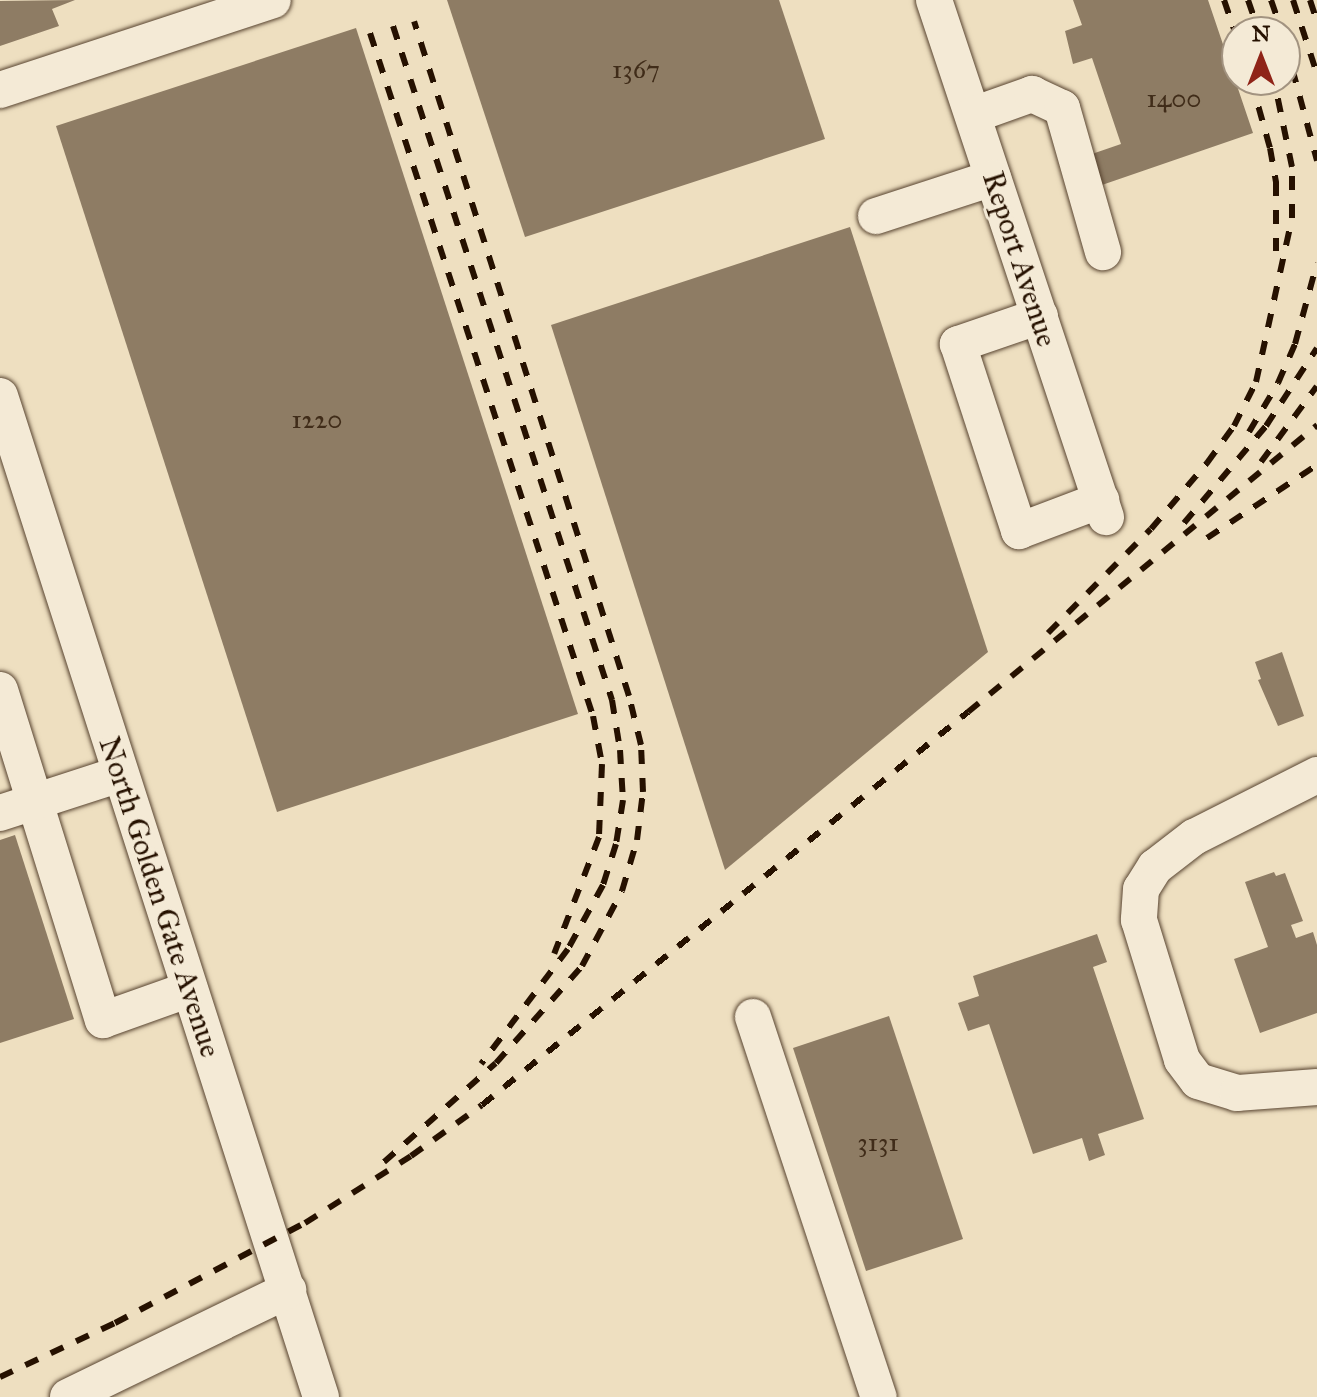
<!DOCTYPE html>
<html>
<head>
<meta charset="utf-8">
<style>
	body { margin:0 }
	#map { position:relative; width:1317px; height:1397px; overflow:hidden; background:#eedfc0; font-family:"IM FELL Great Primer",serif }
	div>[style] { position:absolute }
	.building>* { inset:0; background:#8e7c64 }
	.roads { filter:drop-shadow(0 0 2px #584430) drop-shadow(0 0 2px #584430) }
	.minor>* { height:36px; margin:-18px; padding:0 18px; transform-origin:18px; border-radius:18px; background:#f4ead6 }
	.rail>* { height:6px; margin-top:-3px; transform-origin:0; background:repeating-linear-gradient(90deg,#261100 0 14px,transparent 0 28px) }
	span { translate:-50% -50%; white-space:nowrap; text-align:center; line-height:1.15; -webkit-text-stroke:6px #f4ead6; paint-order:stroke }
	.number-label { font-size:26px; color:#402c19 }
	.number-label span { -webkit-text-stroke-width:0 }
	.street-label { font-size:30px; color:#261100 }
	.north { position:absolute; left:1221px; top:16px; width:80px; height:80px; box-sizing:border-box; background:#f4ead6; border:2px solid #a29380; border-radius:50%; rotate:0deg; font-size:22px; font-weight:700; line-height:32px; text-align:center; color:#261100 }
	.north::after { content:''; display:block; margin:auto; width:28px; height:36px; background:#8f2418; clip-path:polygon(50% 0,100% 100%,50% 72%,0 100%) }
</style>
</head>
<body>
<div id="map">
	<div class="building">
		<div style="clip-path:polygon(75px 0,52px 9px,59px 26px,0 46px,0 1px)"></div>
		<div style="clip-path:polygon(447px 0,779px 0,825px 139px,525px 237px)"></div>
		<div style="clip-path:polygon(1073px 0,1208px 0,1253px 133px,1099px 186px,1089px 155px,1121px 144px,1092px 58px,1073px 64px,1065px 31px,1082px 25px)"></div>
		<div style="clip-path:polygon(356px 28px,578px 714px,277px 812px,56px 126px)"></div>
		<div style="clip-path:polygon(850px 227px,988px 652px,725px 870px,551px 325px)"></div>
		<div style="clip-path:polygon(1282px 652px,1304px 716px,1278px 726px,1258px 680px,1261px 679px,1255px 662px)"></div>
		<div style="clip-path:polygon(15px 835px,74px 1019px,0 1043px,0 840px)"></div>
		<div style="clip-path:polygon(1274px 872px,1276px 876px,1285px 873px,1303px 921px,1291px 925px,1296px 938px,1313px 932px,1317px 945px,1317px 1013px,1260px 1033px,1234px 959px,1268px 947px,1245px 882px)"></div>
		<div style="clip-path:polygon(1097px 934px,1107px 962px,1093px 967px,1144px 1119px,1098px 1134px,1105px 1155px,1089px 1161px,1082px 1138px,1033px 1154px,989px 1024px,968px 1031px,958px 1003px,979px 996px,973px 976px)"></div>
		<div style="clip-path:polygon(889px 1016px,963px 1239px,866px 1271px,793px 1048px)"></div>
	</div>
	<div class="roads">
		<div class="minor">
			<div style="left:934px;top:0;width:545px;rotate:71.6deg"></div>
			<div style="left:0;top:90px;width:287px;rotate:-18.2deg"></div>
			<div style="left:973px;top:115px;width:63px;rotate:-19.6deg"></div>
			<div style="left:1032px;top:94px;width:33px;rotate:25deg"></div>
			<div style="left:1062px;top:108px;width:150px;rotate:74.1deg"></div>
			<div style="left:876px;top:216px;width:123px;rotate:-18deg"></div>
			<div style="left:1040px;top:316px;width:87px;rotate:161.1deg"></div>
			<div style="left:958px;top:344px;width:197px;rotate:71.9deg"></div>
			<div style="left:1019px;top:531px;width:88px;rotate:-20.7deg"></div>
			<div style="left:0;top:396px;width:1051px;rotate:72.22deg"></div>
			<div style="left:0;top:690px;width:346px;rotate:72.7deg"></div>
			<div style="left:103px;top:1020px;width:92px;rotate:-19.6deg"></div>
			<div style="left:1317px;top:775px;width:138px;rotate:153.2deg"></div>
			<div style="left:1194px;top:837px;width:49px;rotate:142.4deg"></div>
			<div style="left:1155px;top:867px;width:26px;rotate:122deg"></div>
			<div style="left:1141px;top:889px;width:31px;rotate:94deg"></div>
			<div style="left:1139px;top:920px;width:146px;rotate:72.9deg"></div>
			<div style="left:1182px;top:1060px;width:26px;rotate:53deg"></div>
			<div style="left:1198px;top:1081px;width:41px;rotate:17.1deg"></div>
			<div style="left:1237px;top:1093px;width:80px;rotate:-4.3deg"></div>
			<div style="left:0;top:813px;width:126px;rotate:-18deg"></div>
			<div style="left:753px;top:1017px;width:400px;rotate:71.7deg"></div>
			<div style="left:68px;top:1397px;width:245px;rotate:-25.9deg"></div>
		</div>
	</div>
	<div class="rail">
		<div style="left:1224px;top:0;width:40px;rotate:71.1deg"></div>
		<div style="left:1248px;top:0;width:34px;rotate:71deg"></div>
		<div style="left:1271px;top:0;width:34px;rotate:71deg"></div>
		<div style="left:1293px;top:0;width:78px;rotate:72deg"></div>
		<div style="left:1310px;top:0;width:23px;rotate:72deg"></div>
		<div style="left:393px;top:26px;width:709px;rotate:72deg"></div>
		<div style="left:612px;top:700px;width:51px;rotate:80.9deg"></div>
		<div style="left:620px;top:750px;width:50px;rotate:86.6deg"></div>
		<div style="left:623px;top:800px;width:45px;rotate:99deg"></div>
		<div style="left:616px;top:844px;width:43px;rotate:107.6deg"></div>
		<div style="left:603px;top:885px;width:73px;rotate:118.7deg"></div>
		<div style="left:568px;top:949px;width:144px;rotate:127.1deg"></div>
		<div style="left:370px;top:33px;width:718px;rotate:71.92deg"></div>
		<div style="left:593px;top:716px;width:49px;rotate:79.4deg"></div>
		<div style="left:602px;top:764px;width:73px;rotate:92.4deg"></div>
		<div style="left:599px;top:837px;width:125px;rotate:111deg"></div>
		<div style="left:1285px;top:42px;width:123px;rotate:74.9deg"></div>
		<div style="left:1251px;top:80px;width:71px;rotate:74.4deg"></div>
		<div style="left:1270px;top:148px;width:35px;rotate:80deg"></div>
		<div style="left:1276px;top:182px;width:69px;rotate:90deg"></div>
		<div style="left:1249px;top:432px;width:57px;rotate:-59.4deg"></div>
		<div style="left:1278px;top:383px;width:43px;rotate:-66.4deg"></div>
		<div style="left:1295px;top:344px;width:84px;rotate:-74.8deg"></div>
		<div style="left:1261px;top:462px;width:94px;rotate:-53.6deg"></div>
		<div style="left:1184px;top:523px;width:127px;rotate:-49.8deg"></div>
		<div style="left:1266px;top:426px;width:93px;rotate:-56.8deg"></div>
		<div style="left:1207px;top:538px;width:132px;rotate:-33.6deg"></div>
		<div style="left:1048px;top:633px;width:146px;rotate:-45.3deg"></div>
		<div style="left:1151px;top:529px;width:87px;rotate:-49.7deg"></div>
		<div style="left:1207px;top:463px;width:46px;rotate:-53.9deg"></div>
		<div style="left:1234px;top:426px;width:49px;rotate:-63.4deg"></div>
		<div style="left:1256px;top:382px;width:168px;rotate:-77.6deg"></div>
		<div style="left:1292px;top:218px;width:51px;rotate:-90deg"></div>
		<div style="left:1292px;top:167px;width:89px;rotate:-101.7deg"></div>
		<div style="left:384px;top:1162px;width:149px;rotate:-41.5deg"></div>
		<div style="left:496px;top:1063px;width:130px;rotate:-48.4deg"></div>
		<div style="left:582px;top:966px;width:85px;rotate:-61.9deg"></div>
		<div style="left:622px;top:891px;width:53px;rotate:-73.6deg"></div>
		<div style="left:637px;top:840px;width:48px;rotate:-82.9deg"></div>
		<div style="left:643px;top:792px;width:47px;rotate:-92.4deg"></div>
		<div style="left:641px;top:745px;width:50px;rotate:-103.8deg"></div>
		<div style="left:629px;top:696px;width:708px;rotate:-107.67deg"></div>
		<div style="left:0;top:1377px;width:127px;rotate:-25.2deg"></div>
		<div style="left:115px;top:1323px;width:215px;rotate:-27.8deg"></div>
		<div style="left:305px;top:1223px;width:125px;rotate:-32.3deg"></div>
		<div style="left:411px;top:1156px;width:87px;rotate:-35.7deg"></div>
		<div style="left:482px;top:1105px;width:625px;rotate:-38.96deg"></div>
		<div style="left:968px;top:712px;width:452px;rotate:-39.4deg"></div>
	</div>
	<div class="number-label">
		<span style="left:636px;top:70px">1367</span>
		<span style="left:1174px;top:99px">1400</span>
		<span style="left:317px;top:420px">1220</span>
		<span style="left:878px;top:1143px">3131</span>
	</div>
	<div class="street-label">
		<span style="left:1020px;top:259px;rotate:72deg">Report Avenue</span>
		<span style="left:160px;top:897px;rotate:72deg">North Golden Gate Avenue</span>
	</div>
	<div class="north">N</div>
</div>
</body>
</html>
